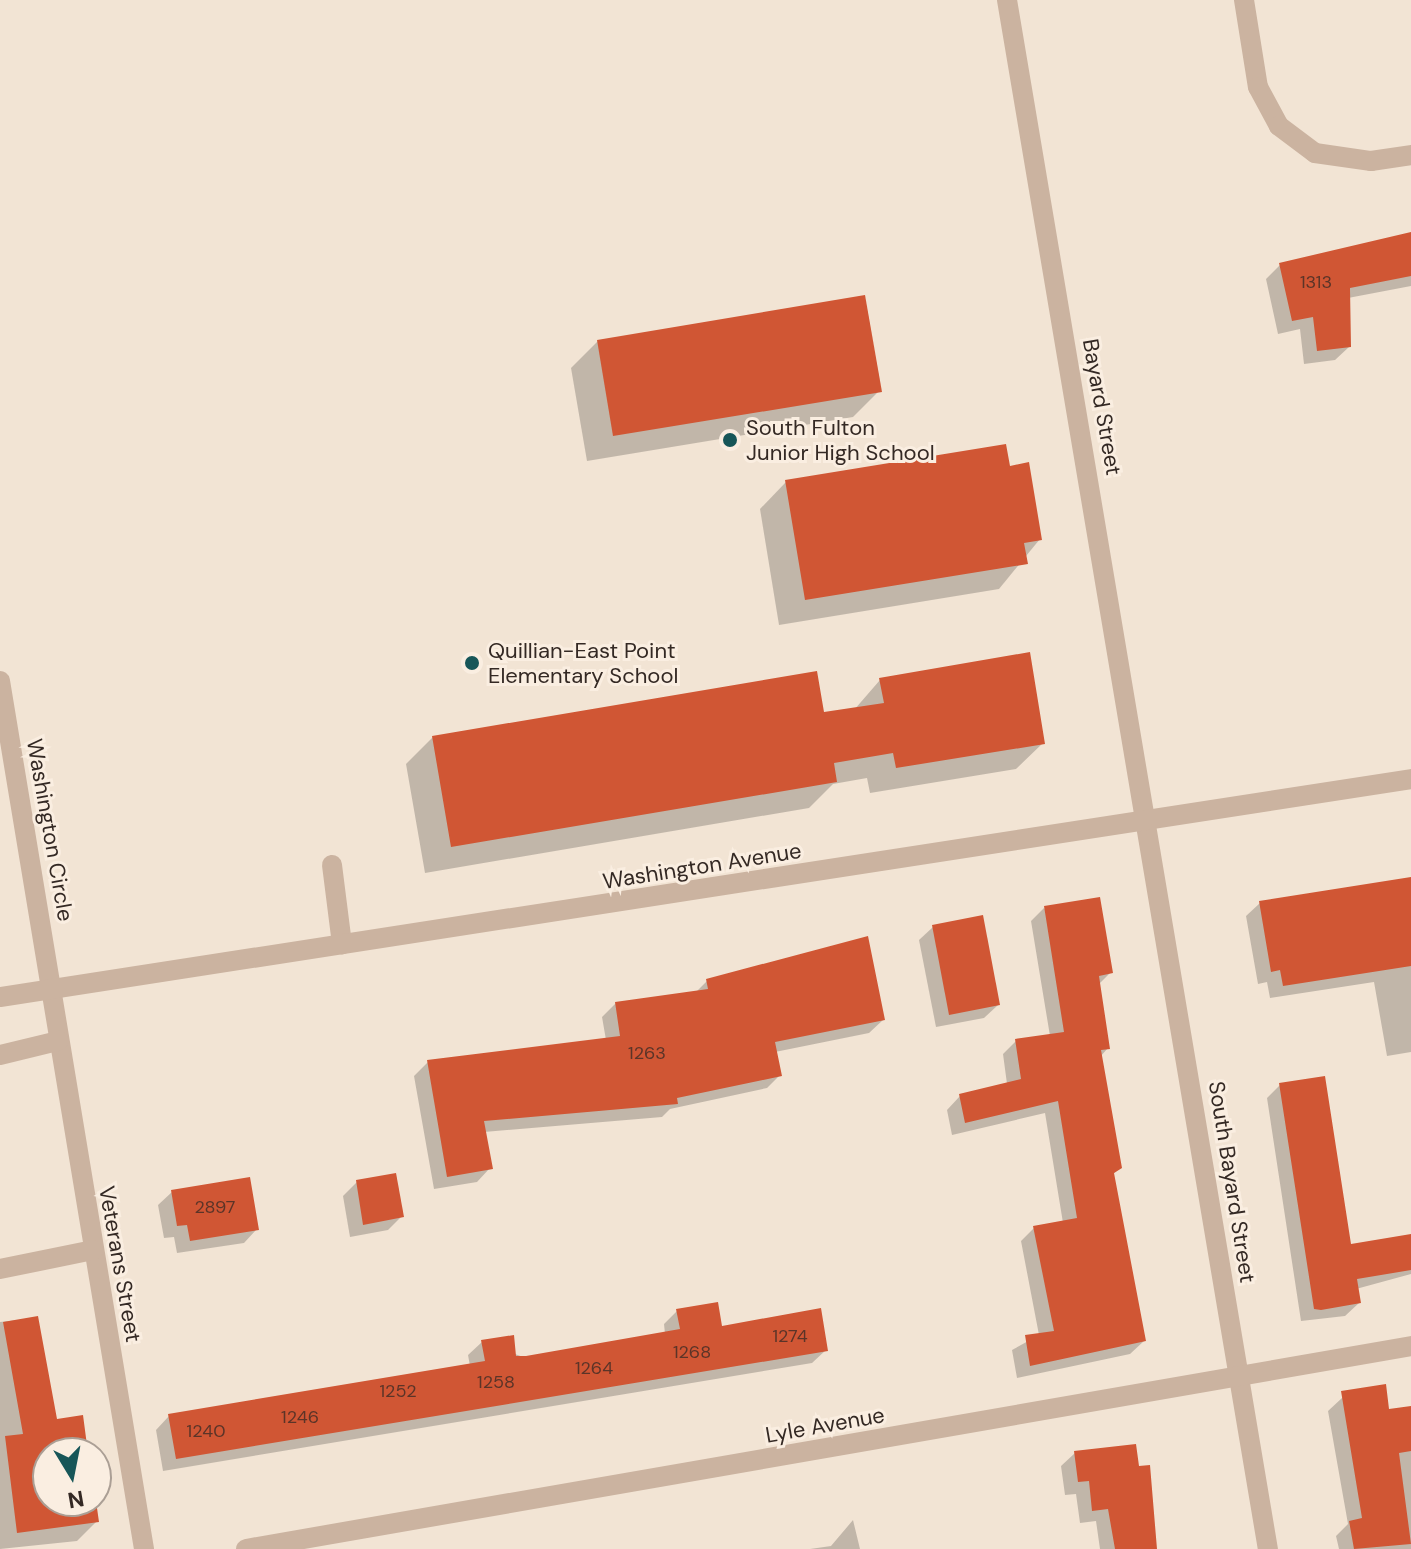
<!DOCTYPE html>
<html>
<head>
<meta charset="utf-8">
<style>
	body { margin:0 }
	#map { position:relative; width:1411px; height:1549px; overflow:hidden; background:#f2e4d4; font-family:"DM Sans",sans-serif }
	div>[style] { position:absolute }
	.shadow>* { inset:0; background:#0003 }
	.building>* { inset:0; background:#d05634 }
	.lane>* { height:20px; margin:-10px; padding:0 10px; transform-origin:10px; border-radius:10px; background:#cbb3a0 }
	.street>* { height:20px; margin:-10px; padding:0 10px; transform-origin:10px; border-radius:10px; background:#cbb3a0 }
	.dots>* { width:22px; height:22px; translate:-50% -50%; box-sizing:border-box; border:4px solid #faeee1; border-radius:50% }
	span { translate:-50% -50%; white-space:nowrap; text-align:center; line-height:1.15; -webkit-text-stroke:6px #faeee1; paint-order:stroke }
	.number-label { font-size:18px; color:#5b3428 }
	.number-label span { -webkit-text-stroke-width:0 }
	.street-label { font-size:22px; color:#342924 }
	.poi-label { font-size:22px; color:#342924 }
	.left { translate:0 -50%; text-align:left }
	.north { position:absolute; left:32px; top:1437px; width:80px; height:80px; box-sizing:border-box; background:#faeee1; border:2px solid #ab9f95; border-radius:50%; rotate:170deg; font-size:22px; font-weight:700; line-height:32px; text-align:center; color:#342924 }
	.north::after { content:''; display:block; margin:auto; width:28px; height:36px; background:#175658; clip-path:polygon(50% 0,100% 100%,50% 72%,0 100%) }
</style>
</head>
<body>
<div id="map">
	<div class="shadow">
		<div style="clip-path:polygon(1411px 235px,1411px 286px,1348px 298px,1349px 347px,1335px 360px,1304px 364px,1300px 329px,1278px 334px,1266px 279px,1280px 265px)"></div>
		<div style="clip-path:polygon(598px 341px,879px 391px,853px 417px,587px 461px,571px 368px)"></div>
		<div style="clip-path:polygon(1009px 468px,1040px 539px,999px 589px,779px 625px,760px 509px,786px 482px)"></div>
		<div style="clip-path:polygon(880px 680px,1043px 743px,1016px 769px,870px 793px,867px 778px,833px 784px,809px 808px,425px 873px,406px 764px,433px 737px,822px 715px,854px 710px)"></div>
		<div style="clip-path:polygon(1411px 878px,1411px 1052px,1387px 1056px,1374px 982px,1270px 998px,1267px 982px,1258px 984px,1246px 916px,1260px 903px)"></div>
		<div style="clip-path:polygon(1044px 908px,1110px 973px,1098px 985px,1108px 1048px,1100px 1057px,1120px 1168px,1112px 1175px,1144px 1341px,1130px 1354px,1017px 1378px,1012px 1350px,1039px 1335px,1021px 1241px,1034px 1228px,1063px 1223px,1045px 1113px,952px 1135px,947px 1110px,960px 1096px,1007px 1084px,1003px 1054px,1016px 1041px,1050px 1036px,1031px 921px)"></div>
		<div style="clip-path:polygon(933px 927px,998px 1005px,984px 1018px,936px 1027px,919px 940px)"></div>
		<div style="clip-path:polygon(707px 981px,883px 1020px,869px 1033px,775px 1052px,780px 1075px,767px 1088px,670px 1109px,662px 1117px,484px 1132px,490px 1168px,477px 1182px,434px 1189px,414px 1076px,428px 1062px,606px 1040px,602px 1017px,616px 1003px,695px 993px)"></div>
		<div style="clip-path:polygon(1280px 1085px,1350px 1247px,1411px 1236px,1411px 1274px,1356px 1289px,1359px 1303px,1345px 1316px,1301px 1321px,1267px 1098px)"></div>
		<div style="clip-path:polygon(357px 1182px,401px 1217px,388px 1230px,350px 1237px,343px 1196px)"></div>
		<div style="clip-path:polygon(172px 1192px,257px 1229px,244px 1243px,177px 1253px,174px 1237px,164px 1238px,158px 1205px)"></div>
		<div style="clip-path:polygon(677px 1311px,720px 1328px,826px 1350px,812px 1363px,163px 1471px,156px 1430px,169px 1416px,470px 1366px,468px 1355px,482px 1342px,526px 1358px,665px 1334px,664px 1324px)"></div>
		<div style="clip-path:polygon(37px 1318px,56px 1422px,86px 1453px,48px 1453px,48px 1501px,94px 1501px,97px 1521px,77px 1541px,0 1549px,0 1322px)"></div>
		<div style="clip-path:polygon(1384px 1387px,1387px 1412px,1411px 1408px,1411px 1549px,1339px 1549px,1336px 1536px,1348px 1524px,1328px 1411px,1342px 1398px)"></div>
		<div style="clip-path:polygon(1075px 1453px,1156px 1549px,1100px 1549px,1096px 1521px,1080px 1523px,1076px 1494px,1065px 1495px,1061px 1466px)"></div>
		<div style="clip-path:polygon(853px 1520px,860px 1549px,810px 1549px,831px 1546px)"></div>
	</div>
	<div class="building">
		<div style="clip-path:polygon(1411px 232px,1411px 276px,1350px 288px,1351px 347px,1317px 351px,1313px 317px,1292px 321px,1279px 263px)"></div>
		<div style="clip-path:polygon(865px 295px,882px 392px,613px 436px,597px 340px)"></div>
		<div style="clip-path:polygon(1006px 444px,1010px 466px,1029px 462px,1042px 540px,1024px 543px,1028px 564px,805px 600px,785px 480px)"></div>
		<div style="clip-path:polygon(1030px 652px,1045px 744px,896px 768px,893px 753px,834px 763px,837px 782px,451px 847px,432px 736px,817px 671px,824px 712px,884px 703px,879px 678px)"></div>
		<div style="clip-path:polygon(1411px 877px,1411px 966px,1283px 986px,1280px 970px,1271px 972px,1259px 901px)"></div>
		<div style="clip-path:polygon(1100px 897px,1113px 973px,1099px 976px,1110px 1049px,1101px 1050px,1122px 1168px,1114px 1173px,1146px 1341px,1030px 1366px,1025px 1335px,1054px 1331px,1033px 1226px,1077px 1218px,1058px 1101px,965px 1123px,959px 1094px,1021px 1079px,1015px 1039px,1064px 1032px,1044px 906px)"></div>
		<div style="clip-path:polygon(983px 915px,1000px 1005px,949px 1015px,932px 925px)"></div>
		<div style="clip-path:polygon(868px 936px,885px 1020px,775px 1042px,782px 1076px,677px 1098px,678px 1104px,484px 1121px,493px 1169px,447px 1177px,427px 1060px,620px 1036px,615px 1002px,708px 989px,706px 979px)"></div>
		<div style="clip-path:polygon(1325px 1076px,1351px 1244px,1411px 1234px,1411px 1270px,1357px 1279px,1361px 1303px,1321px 1310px,1314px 1309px,1279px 1083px)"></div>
		<div style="clip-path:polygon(396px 1173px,404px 1217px,363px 1225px,356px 1180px)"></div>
		<div style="clip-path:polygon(250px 1177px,259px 1230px,190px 1241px,187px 1225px,177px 1226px,171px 1190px)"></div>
		<div style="clip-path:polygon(718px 1302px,722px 1326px,821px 1308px,828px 1351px,176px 1459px,168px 1414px,485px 1361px,481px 1340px,514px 1335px,516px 1356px,526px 1356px,680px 1329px,676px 1309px)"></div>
		<div style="clip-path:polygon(38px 1316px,57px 1419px,83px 1415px,88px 1453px,48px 1453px,48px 1501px,96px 1501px,99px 1522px,17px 1533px,5px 1436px,23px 1434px,3px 1322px)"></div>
		<div style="clip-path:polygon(1386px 1384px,1389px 1409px,1411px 1406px,1411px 1451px,1399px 1453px,1411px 1544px,1354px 1549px,1349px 1521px,1362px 1518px,1341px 1391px)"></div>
		<div style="clip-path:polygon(1136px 1444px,1139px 1466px,1150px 1465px,1157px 1549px,1115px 1549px,1108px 1509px,1092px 1511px,1089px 1481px,1078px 1482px,1074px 1451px)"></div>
	</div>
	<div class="lane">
		<div style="left:332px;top:865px;width:80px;rotate:82.8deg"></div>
	</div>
	<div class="street">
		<div style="left:1007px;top:0;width:1571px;rotate:80.44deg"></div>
		<div style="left:1244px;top:0;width:88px;rotate:80.9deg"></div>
		<div style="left:1258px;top:87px;width:44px;rotate:61.7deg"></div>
		<div style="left:1279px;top:126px;width:45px;rotate:36.9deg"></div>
		<div style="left:1315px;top:153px;width:57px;rotate:8.1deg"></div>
		<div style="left:1371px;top:161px;width:40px;rotate:-8.5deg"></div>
		<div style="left:0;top:681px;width:880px;rotate:80.58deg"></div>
		<div style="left:0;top:997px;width:1428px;rotate:-8.78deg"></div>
		<div style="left:0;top:1055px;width:60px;rotate:-13.6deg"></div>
		<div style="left:0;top:1269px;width:95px;rotate:-11.5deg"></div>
		<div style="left:246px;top:1549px;width:1183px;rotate:-9.88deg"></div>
	</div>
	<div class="dots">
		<div style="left:730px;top:440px;background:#175658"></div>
		<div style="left:472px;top:663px;background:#175658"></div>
	</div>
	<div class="number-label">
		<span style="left:1316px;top:282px">1313</span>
		<span style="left:647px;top:1053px">1263</span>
		<span style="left:215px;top:1207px">2897</span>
		<span style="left:790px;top:1336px">1274</span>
		<span style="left:692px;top:1352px">1268</span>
		<span style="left:594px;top:1368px">1264</span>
		<span style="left:496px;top:1382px">1258</span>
		<span style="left:398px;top:1391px">1252</span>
		<span style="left:300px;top:1417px">1246</span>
		<span style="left:206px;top:1431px">1240</span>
	</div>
	<div class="street-label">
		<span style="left:1102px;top:407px;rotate:80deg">Bayard Street</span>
		<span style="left:50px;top:830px;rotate:80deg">Washington Circle</span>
		<span style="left:702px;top:866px;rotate:-9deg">Washington Avenue</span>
		<span style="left:1232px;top:1182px;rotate:81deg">South Bayard Street</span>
		<span style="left:120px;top:1264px;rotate:80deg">Veterans Street</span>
		<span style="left:825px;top:1425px;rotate:-10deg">Lyle Avenue</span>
	</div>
	<div class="poi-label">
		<span class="left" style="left:746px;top:440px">South Fulton<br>Junior High School</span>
		<span class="left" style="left:488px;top:663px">Quillian-East Point<br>Elementary School</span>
	</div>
	<div class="north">N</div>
</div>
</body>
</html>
